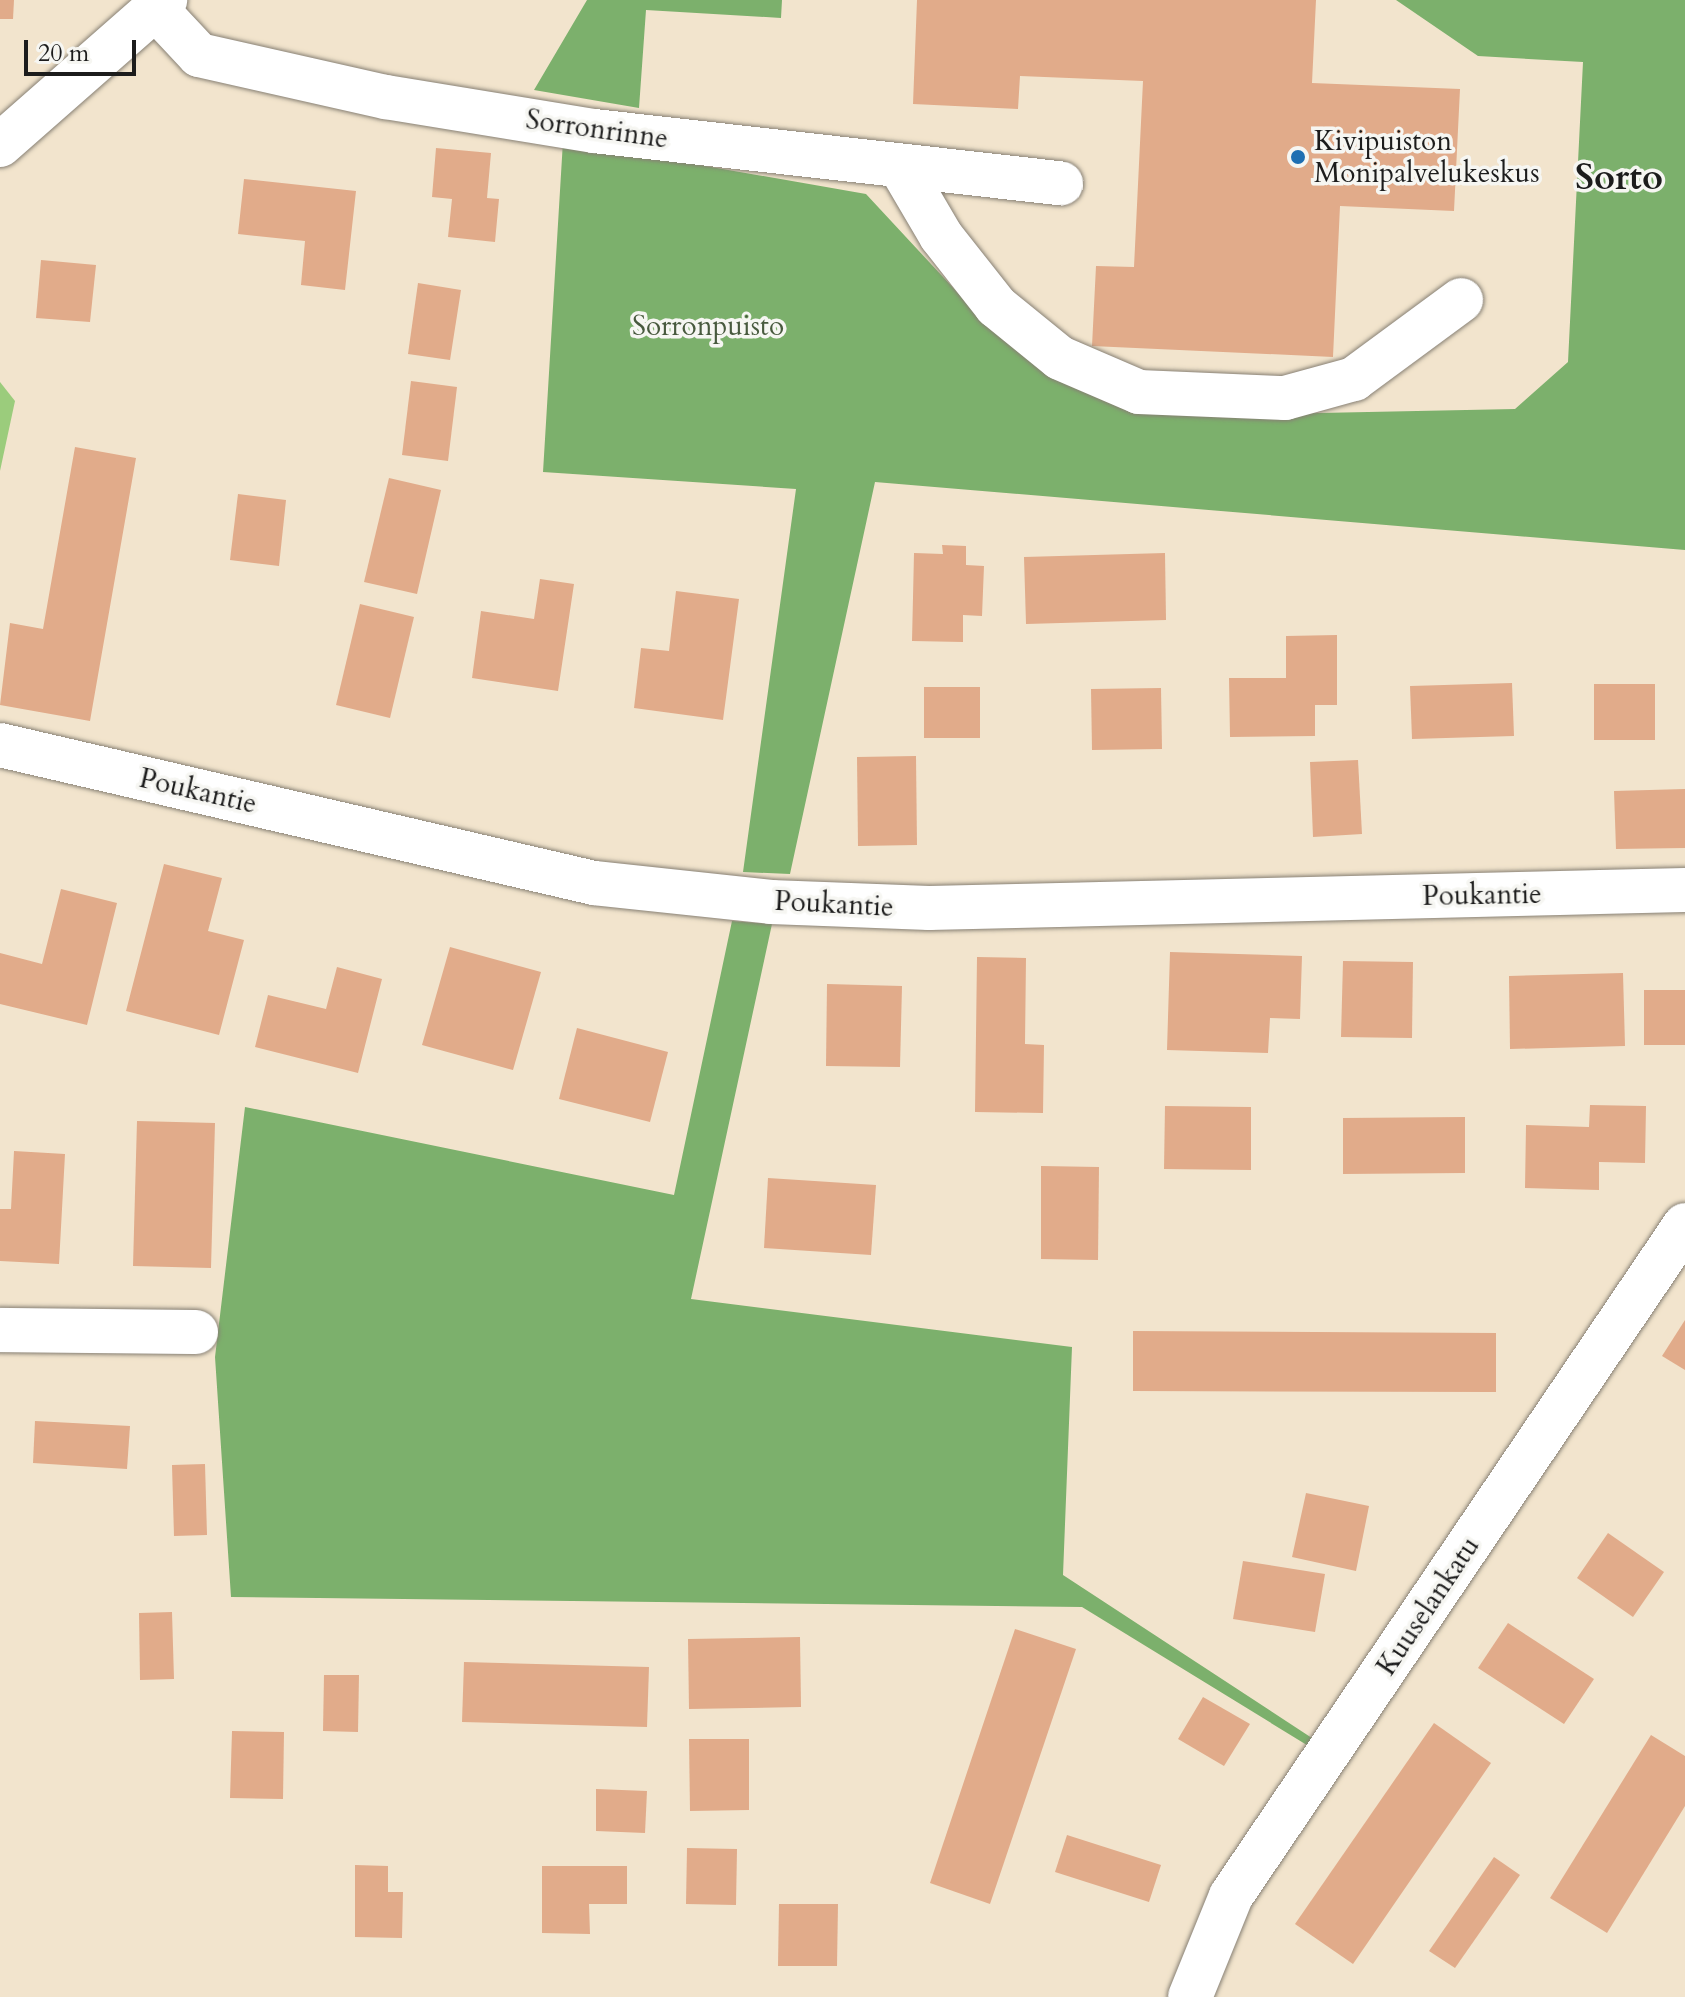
<!DOCTYPE html>
<html>
<head>
<meta charset="utf-8">
<style>
	body { margin:0 }
	#map { position:relative; width:1685px; height:1997px; overflow:hidden; background:#f2e4cd; font-family:Cardo,serif }
	div>[style] { position:absolute }
	.green>* { inset:0; background:#9bcc7c }
	.forest>* { inset:0; background:#7cb06c }
	.building>* { inset:0; background:#e1ab8a }
	.roads { filter:drop-shadow(0 0 2px #878074) drop-shadow(0 0 2px #878074) }
	.minor>* { height:44px; margin:-22px; padding:0 22px; transform-origin:22px; border-radius:22px; background:#fff }
	.dots>* { width:22px; height:22px; translate:-50% -50%; box-sizing:border-box; border:4px solid #f6f6f2; border-radius:50% }
	span { translate:-50% -50%; white-space:nowrap; text-align:center; line-height:1.15; -webkit-text-stroke:7px #f6f6f2; paint-order:stroke }
	.street-label { font-size:28px; color:#1c1c1c }
	.poi-label { font-size:28px; color:#1c1c1c }
	.left { translate:0 -50%; text-align:left }
	.park-label { font-size:28px; color:#485a3e }
	.district-label { font-size:36px; color:#1c1c1c; font-weight:700 }
	.scale { position:absolute; left:24px; top:40px; width:112px; height:36px; box-sizing:border-box; border:4px solid #1c1c1c; border-top:0; padding-left:10px; font-size:24px; line-height:28px; white-space:nowrap; color:#1c1c1c; -webkit-text-stroke:6px #f6f6f2; paint-order:stroke }
</style>
</head>
<body>
<div id="map">
	<div class="green">
		<div style="clip-path:polygon(0 382px,15px 401px,0 471px)"></div>
	</div>
	<div class="forest">
		<div style="clip-path:polygon(587px 0,782px 0,781px 18px,646px 10px,639px 108px,534px 90px)"></div>
		<div style="clip-path:polygon(1396px 0,1685px 0,1685px 550px,875px 482px,790px 874px,743px 872px,796px 489px,543px 472px,563px 141px,866px 194px,983px 320px,1218px 415px,1515px 409px,1568px 362px,1583px 62px,1478px 56px)"></div>
		<div style="clip-path:polygon(732px 921px,772px 924px,691px 1299px,1072px 1347px,1063px 1575px,1318px 1742px,1315px 1750px,1082px 1607px,231px 1597px,215px 1357px,245px 1107px,674px 1195px)"></div>
	</div>
	<div class="building">
		<div style="clip-path:polygon(0 0,14px 0,13px 19px,0 19px)"></div>
		<div style="clip-path:polygon(917px 0,1316px 0,1312px 83px,1460px 89px,1454px 211px,1340px 206px,1333px 357px,1092px 346px,1096px 266px,1134px 267px,1143px 81px,1020px 76px,1018px 109px,913px 104px)"></div>
		<div style="clip-path:polygon(436px 148px,491px 153px,487px 198px,499px 199px,495px 242px,448px 237px,452px 199px,432px 197px)"></div>
		<div style="clip-path:polygon(244px 179px,356px 191px,345px 290px,301px 285px,305px 241px,238px 234px)"></div>
		<div style="clip-path:polygon(41px 260px,96px 265px,90px 322px,36px 318px)"></div>
		<div style="clip-path:polygon(418px 283px,461px 290px,450px 360px,408px 354px)"></div>
		<div style="clip-path:polygon(411px 381px,457px 387px,448px 461px,402px 455px)"></div>
		<div style="clip-path:polygon(75px 447px,136px 458px,90px 721px,0 705px,10px 623px,43px 629px)"></div>
		<div style="clip-path:polygon(389px 478px,441px 490px,417px 594px,364px 582px)"></div>
		<div style="clip-path:polygon(238px 494px,286px 500px,279px 566px,230px 560px)"></div>
		<div style="clip-path:polygon(942px 545px,966px 546px,966px 565px,984px 566px,982px 616px,963px 615px,963px 642px,912px 641px,914px 553px,943px 554px)"></div>
		<div style="clip-path:polygon(1165px 553px,1166px 620px,1026px 624px,1024px 557px)"></div>
		<div style="clip-path:polygon(540px 579px,574px 584px,558px 691px,472px 678px,481px 611px,534px 619px)"></div>
		<div style="clip-path:polygon(676px 591px,739px 599px,723px 720px,634px 708px,641px 648px,669px 651px)"></div>
		<div style="clip-path:polygon(360px 604px,414px 617px,390px 718px,336px 705px)"></div>
		<div style="clip-path:polygon(1337px 635px,1337px 705px,1315px 705px,1315px 736px,1230px 737px,1229px 678px,1286px 678px,1286px 636px)"></div>
		<div style="clip-path:polygon(1512px 683px,1514px 736px,1412px 739px,1410px 686px)"></div>
		<div style="clip-path:polygon(1594px 684px,1655px 684px,1655px 740px,1594px 740px)"></div>
		<div style="clip-path:polygon(924px 687px,980px 687px,980px 738px,924px 738px)"></div>
		<div style="clip-path:polygon(1161px 688px,1162px 749px,1092px 750px,1091px 689px)"></div>
		<div style="clip-path:polygon(916px 756px,917px 845px,858px 846px,857px 757px)"></div>
		<div style="clip-path:polygon(1358px 760px,1362px 834px,1313px 837px,1310px 762px)"></div>
		<div style="clip-path:polygon(1685px 789px,1685px 848px,1616px 849px,1614px 791px)"></div>
		<div style="clip-path:polygon(164px 864px,222px 878px,208px 931px,244px 940px,219px 1035px,126px 1011px)"></div>
		<div style="clip-path:polygon(61px 889px,117px 903px,87px 1025px,0 1004px,0 953px,42px 964px)"></div>
		<div style="clip-path:polygon(450px 947px,541px 972px,513px 1070px,422px 1045px)"></div>
		<div style="clip-path:polygon(1170px 952px,1302px 956px,1300px 1019px,1270px 1018px,1268px 1053px,1167px 1050px)"></div>
		<div style="clip-path:polygon(977px 957px,1026px 958px,1025px 1044px,1044px 1045px,1043px 1113px,975px 1112px)"></div>
		<div style="clip-path:polygon(1343px 961px,1413px 962px,1412px 1038px,1341px 1037px)"></div>
		<div style="clip-path:polygon(337px 967px,382px 979px,358px 1073px,255px 1047px,268px 995px,326px 1009px)"></div>
		<div style="clip-path:polygon(1623px 973px,1625px 1046px,1510px 1049px,1509px 976px)"></div>
		<div style="clip-path:polygon(827px 984px,902px 986px,900px 1067px,826px 1066px)"></div>
		<div style="clip-path:polygon(1644px 990px,1685px 990px,1685px 1045px,1644px 1045px)"></div>
		<div style="clip-path:polygon(577px 1028px,668px 1052px,650px 1122px,559px 1099px)"></div>
		<div style="clip-path:polygon(1590px 1105px,1646px 1106px,1645px 1163px,1599px 1162px,1599px 1190px,1525px 1188px,1526px 1125px,1589px 1127px)"></div>
		<div style="clip-path:polygon(1165px 1106px,1251px 1107px,1251px 1170px,1164px 1169px)"></div>
		<div style="clip-path:polygon(1465px 1117px,1465px 1173px,1343px 1174px,1343px 1118px)"></div>
		<div style="clip-path:polygon(137px 1121px,215px 1123px,211px 1268px,133px 1266px)"></div>
		<div style="clip-path:polygon(14px 1151px,65px 1154px,59px 1264px,0 1261px,0 1209px,11px 1209px)"></div>
		<div style="clip-path:polygon(1041px 1166px,1099px 1167px,1098px 1260px,1041px 1259px)"></div>
		<div style="clip-path:polygon(768px 1178px,876px 1185px,871px 1255px,764px 1248px)"></div>
		<div style="clip-path:polygon(1685px 1320px,1685px 1370px,1662px 1356px)"></div>
		<div style="clip-path:polygon(1133px 1331px,1496px 1333px,1496px 1392px,1133px 1391px)"></div>
		<div style="clip-path:polygon(35px 1421px,130px 1426px,127px 1469px,33px 1463px)"></div>
		<div style="clip-path:polygon(205px 1464px,207px 1535px,174px 1536px,172px 1465px)"></div>
		<div style="clip-path:polygon(1306px 1493px,1369px 1506px,1356px 1571px,1292px 1557px)"></div>
		<div style="clip-path:polygon(1608px 1533px,1664px 1572px,1633px 1617px,1577px 1578px)"></div>
		<div style="clip-path:polygon(1243px 1561px,1325px 1574px,1315px 1632px,1233px 1619px)"></div>
		<div style="clip-path:polygon(172px 1612px,174px 1679px,140px 1680px,139px 1613px)"></div>
		<div style="clip-path:polygon(1508px 1623px,1594px 1679px,1564px 1724px,1478px 1668px)"></div>
		<div style="clip-path:polygon(1015px 1629px,1076px 1649px,990px 1904px,930px 1883px)"></div>
		<div style="clip-path:polygon(800px 1637px,801px 1707px,689px 1709px,688px 1639px)"></div>
		<div style="clip-path:polygon(464px 1662px,649px 1667px,647px 1727px,462px 1722px)"></div>
		<div style="clip-path:polygon(324px 1675px,359px 1675px,358px 1732px,323px 1731px)"></div>
		<div style="clip-path:polygon(1203px 1697px,1250px 1724px,1224px 1766px,1178px 1739px)"></div>
		<div style="clip-path:polygon(1434px 1723px,1491px 1763px,1353px 1964px,1295px 1924px)"></div>
		<div style="clip-path:polygon(232px 1731px,284px 1732px,283px 1799px,230px 1798px)"></div>
		<div style="clip-path:polygon(1651px 1735px,1685px 1756px,1685px 1806px,1607px 1933px,1550px 1898px)"></div>
		<div style="clip-path:polygon(689px 1739px,749px 1739px,749px 1810px,690px 1811px)"></div>
		<div style="clip-path:polygon(596px 1789px,647px 1791px,645px 1833px,596px 1831px)"></div>
		<div style="clip-path:polygon(1067px 1835px,1161px 1865px,1149px 1902px,1055px 1872px)"></div>
		<div style="clip-path:polygon(687px 1848px,737px 1849px,736px 1905px,686px 1904px)"></div>
		<div style="clip-path:polygon(1494px 1857px,1520px 1875px,1455px 1968px,1429px 1951px)"></div>
		<div style="clip-path:polygon(355px 1865px,388px 1866px,388px 1892px,403px 1892px,402px 1938px,355px 1937px)"></div>
		<div style="clip-path:polygon(542px 1866px,627px 1866px,627px 1904px,589px 1904px,590px 1934px,542px 1933px)"></div>
		<div style="clip-path:polygon(779px 1904px,838px 1904px,837px 1966px,778px 1966px)"></div>
	</div>
	<div class="roads">
		<div class="minor">
			<div style="left:156px;top:9px;width:63px;rotate:46.9deg"></div>
			<div style="left:199px;top:55px;width:192px;rotate:12.7deg"></div>
			<div style="left:386px;top:97px;width:211px;rotate:9.3deg"></div>
			<div style="left:594px;top:131px;width:470px;rotate:6.4deg"></div>
			<div style="left:0;top:145px;width:220px;rotate:-41.3deg"></div>
			<div style="left:900px;top:166px;width:81px;rotate:59.6deg"></div>
			<div style="left:941px;top:236px;width:89px;rotate:51.8deg"></div>
			<div style="left:996px;top:306px;width:82px;rotate:39.1deg"></div>
			<div style="left:1060px;top:358px;width:86px;rotate:23.3deg"></div>
			<div style="left:1139px;top:392px;width:146px;rotate:2.4deg"></div>
			<div style="left:1285px;top:398px;width:72px;rotate:-15.4deg"></div>
			<div style="left:1354px;top:379px;width:133px;rotate:-36.4deg"></div>
			<div style="left:0;top:745px;width:610px;rotate:13.08deg"></div>
			<div style="left:594px;top:883px;width:178px;rotate:6.1deg"></div>
			<div style="left:771px;top:902px;width:158px;rotate:2.2deg"></div>
			<div style="left:929px;top:908px;width:756px;rotate:-1.36deg"></div>
			<div style="left:0;top:1330px;width:196px;rotate:0.6deg"></div>
			<div style="left:1190px;top:1997px;width:109px;rotate:-67.9deg"></div>
			<div style="left:1231px;top:1896px;width:810px;rotate:-55.92deg"></div>
		</div>
	</div>
	<div class="dots">
		<div style="left:1298px;top:157px;background:#1f6fb2"></div>
	</div>
	<div class="street-label">
		<span style="left:597px;top:129px;rotate:8deg">Sorronrinne</span>
		<span style="left:198px;top:791px;rotate:13deg">Poukantie</span>
		<span style="left:1482px;top:895px;rotate:-1deg">Poukantie</span>
		<span style="left:834px;top:904px;rotate:3deg">Poukantie</span>
		<span style="left:1428px;top:1606px;rotate:-56deg">Kuuselankatu</span>
	</div>
	<div class="poi-label">
		<span class="left" style="left:1314px;top:157px">Kivipuiston<br>Monipalvelukeskus</span>
	</div>
	<div class="park-label">
		<span style="left:708px;top:326px">Sorronpuisto</span>
	</div>
	<div class="district-label">
		<span style="left:1619px;top:178px">Sorto</span>
	</div>
	<div class="scale">20 m</div>
</div>
</body>
</html>
